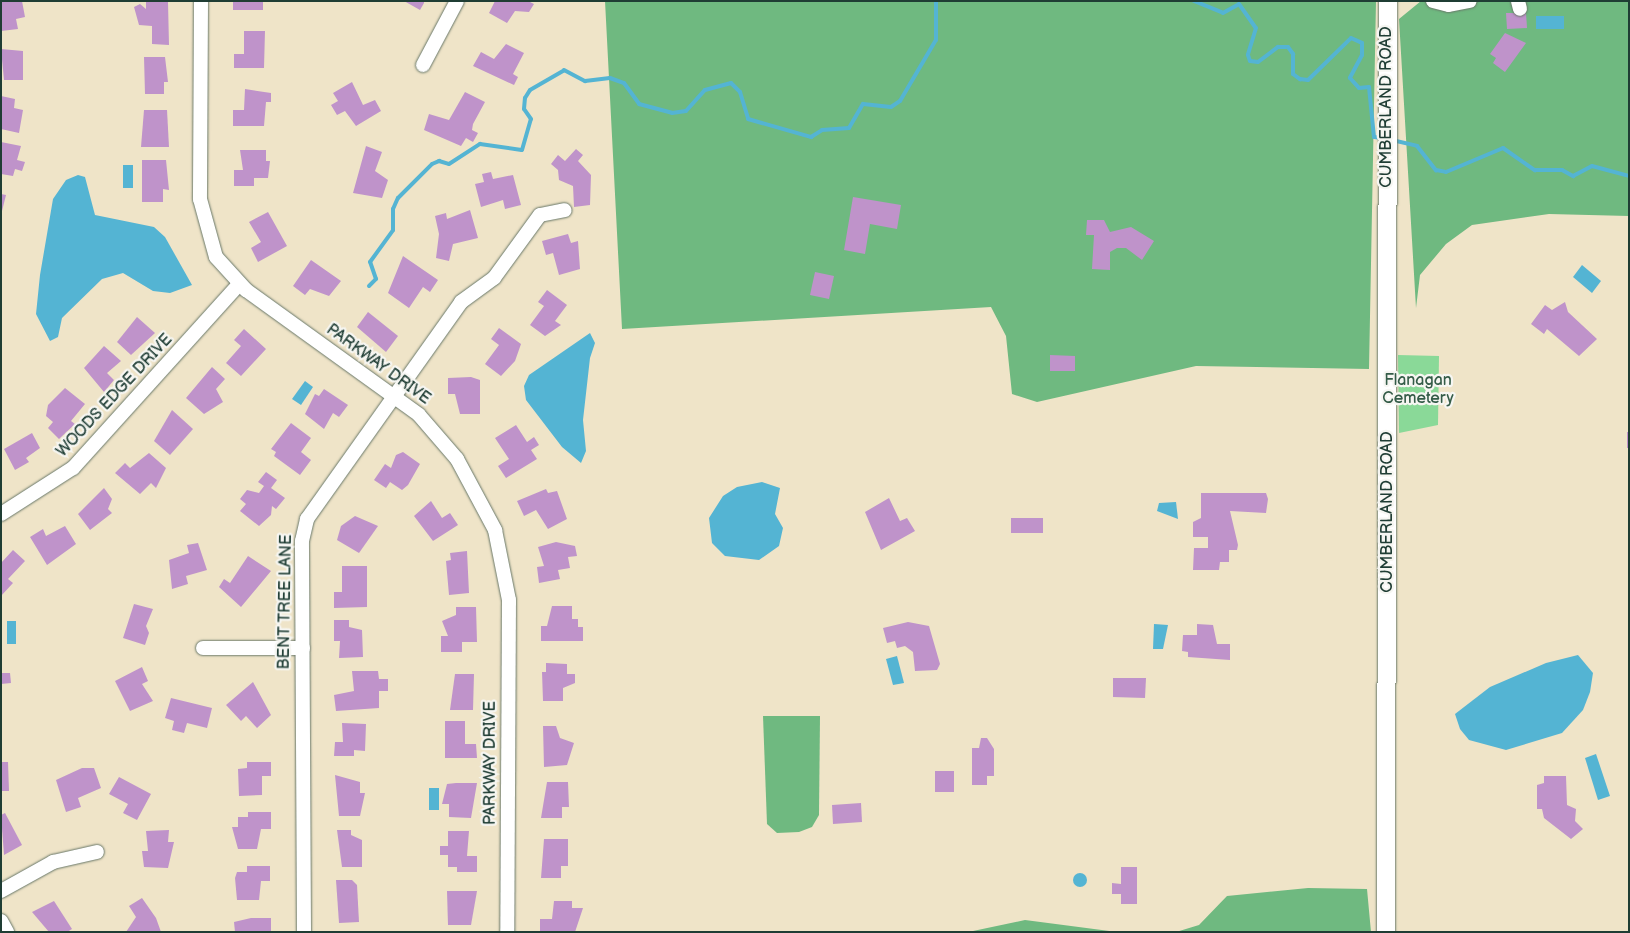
<!DOCTYPE html>
<html>
<head>
<meta charset="utf-8">
<style>
	body { margin:0 }
	#map { position:relative; width:1630px; height:933px; overflow:hidden; background:#efe4c8; font-family:"Balsamiq Sans",sans-serif }
	div>[style] { position:absolute }
	.green>* { inset:0; background:#8ad998 }
	.forest>* { inset:0; background:#6fb980 }
	.water>* { inset:0; background:#54b4d3 }
	.round { border-radius:50% }
	.stream>* { height:4px; margin:-2px; padding:0 2px; transform-origin:2px; border-radius:2px; background:#54b4d3 }
	.building>* { inset:0; background:#bf93ca }
	.roads { filter:drop-shadow(0 0 1px #687768) drop-shadow(0 0 1px #687768) }
	.minor>* { height:14px; margin:-7px; padding:0 7px; transform-origin:7px; border-radius:7px; background:#fff }
	.major>* { height:18px; margin:-9px; padding:0 9px; transform-origin:9px; border-radius:9px; background:#fff }
	span { translate:-50% -50%; white-space:nowrap; text-align:center; line-height:1.15; -webkit-text-stroke:4.5px #f6f6f2; paint-order:stroke }
	.street-label { font-size:16px; color:#1f3d34 }
	.park-label { font-size:16px; color:#345c48 }
	.frame { position:absolute; inset:0; border:2px solid #1f3d34; pointer-events:none }
</style>
</head>
<body>
<div id="map">
	<div class="green">
		<div style="clip-path:polygon(1398px 355px,1439px 356px,1438px 425px,1399px 433px)"></div>
	</div>
	<div class="forest">
		<div style="clip-path:polygon(605px 1px,1376px 1px,1369px 369px,1196px 366px,1037px 402px,1012px 394px,1006px 336px,991px 307px,622px 329px)"></div>
		<div style="clip-path:polygon(1421px 1px,1629px 1px,1629px 216px,1549px 214px,1472px 225px,1446px 244px,1420px 275px,1416px 308px,1399px 19px)"></div>
		<div style="clip-path:polygon(763px 716px,820px 716px,819px 815px,812px 827px,799px 832px,777px 833px,767px 824px)"></div>
		<div style="clip-path:polygon(1308px 888px,1367px 889px,1371px 932px,1176px 932px,1199px 925px,1227px 896px)"></div>
		<div style="clip-path:polygon(1025px 920px,1117px 932px,973px 931px)"></div>
	</div>
	<div class="water">
		<div style="clip-path:polygon(1536px 16px,1564px 16px,1564px 29px,1536px 29px)"></div>
		<div style="clip-path:polygon(123px 165px,133px 165px,133px 188px,123px 188px)"></div>
		<div style="clip-path:polygon(78px 175px,85px 177px,95px 215px,154px 227px,165px 237px,192px 285px,170px 293px,153px 291px,123px 273px,102px 279px,62px 318px,58px 337px,50px 341px,36px 314px,40px 275px,53px 199px,66px 180px)"></div>
		<div style="clip-path:polygon(1582px 265px,1601px 281px,1592px 293px,1573px 277px)"></div>
		<div style="clip-path:polygon(590px 333px,595px 343px,590px 358px,583px 420px,586px 451px,581px 463px,562px 447px,526px 400px,524px 386px,529px 375px)"></div>
		<div style="clip-path:polygon(305px 381px,313px 387px,301px 405px,292px 399px)"></div>
		<div style="clip-path:polygon(762px 482px,780px 488px,775px 514px,783px 528px,779px 546px,759px 560px,725px 556px,712px 543px,709px 518px,723px 496px,737px 487px)"></div>
		<div style="clip-path:polygon(1176px 502px,1178px 519px,1157px 511px,1159px 503px)"></div>
		<div style="clip-path:polygon(7px 621px,16px 621px,16px 644px,7px 644px)"></div>
		<div style="clip-path:polygon(1154px 624px,1168px 625px,1163px 649px,1153px 649px)"></div>
		<div style="clip-path:polygon(1578px 655px,1593px 673px,1590px 692px,1583px 710px,1562px 733px,1506px 750px,1469px 740px,1460px 729px,1455px 714px,1490px 687px,1546px 663px)"></div>
		<div style="clip-path:polygon(897px 656px,904px 683px,893px 685px,886px 659px)"></div>
		<div style="clip-path:polygon(1596px 754px,1610px 796px,1598px 800px,1585px 758px)"></div>
		<div style="clip-path:polygon(429px 788px,439px 788px,439px 810px,429px 810px)"></div>
		<div class="round" style="left:1073px;top:873px;width:14px;height:14px"></div>
	</div>
	<div class="stream">
		<div style="left:1194px;top:1px;width:31px;rotate:22deg"></div>
		<div style="left:1223px;top:13px;width:18px;rotate:-29deg"></div>
		<div style="left:1239px;top:4px;width:29px;rotate:55deg"></div>
		<div style="left:1256px;top:28px;width:28px;rotate:107deg"></div>
		<div style="left:1248px;top:55px;width:6px;rotate:72deg"></div>
		<div style="left:1250px;top:61px;width:8px;rotate:7deg"></div>
		<div style="left:1258px;top:62px;width:25px;rotate:-37deg"></div>
		<div style="left:1278px;top:47px;width:10px"></div>
		<div style="left:1288px;top:47px;width:9px;rotate:54deg"></div>
		<div style="left:1293px;top:54px;width:20px;rotate:90deg"></div>
		<div style="left:1293px;top:74px;width:9px;rotate:36deg"></div>
		<div style="left:1300px;top:79px;width:8px;rotate:7deg"></div>
		<div style="left:1308px;top:80px;width:60px;rotate:-44.3deg"></div>
		<div style="left:1351px;top:38px;width:12px;rotate:24deg"></div>
		<div style="left:1362px;top:43px;width:12px;rotate:90deg"></div>
		<div style="left:1362px;top:55px;width:26px;rotate:118deg"></div>
		<div style="left:1350px;top:78px;width:13px;rotate:48deg"></div>
		<div style="left:1359px;top:88px;width:10px;rotate:-6deg"></div>
		<div style="left:1369px;top:87px;width:50px;rotate:84.3deg"></div>
		<div style="left:1374px;top:137px;width:8px;rotate:7deg"></div>
		<div style="left:1392px;top:140px;width:26px;rotate:13deg"></div>
		<div style="left:1417px;top:146px;width:31px;rotate:52deg"></div>
		<div style="left:1436px;top:170px;width:10px;rotate:11deg"></div>
		<div style="left:1446px;top:172px;width:62px;rotate:-22.8deg"></div>
		<div style="left:1503px;top:148px;width:39px;rotate:35deg"></div>
		<div style="left:1535px;top:170px;width:27px"></div>
		<div style="left:1562px;top:170px;width:13px;rotate:29deg"></div>
		<div style="left:1573px;top:176px;width:21px;rotate:-28deg"></div>
		<div style="left:1592px;top:166px;width:38px;rotate:15deg"></div>
		<div style="left:369px;top:286px;width:10px;rotate:-45deg"></div>
		<div style="left:376px;top:279px;width:18px;rotate:-109deg"></div>
		<div style="left:370px;top:262px;width:39px;rotate:-54deg"></div>
		<div style="left:393px;top:230px;width:21px;rotate:-90deg"></div>
		<div style="left:393px;top:209px;width:12px;rotate:-66deg"></div>
		<div style="left:398px;top:198px;width:48px;rotate:-45deg"></div>
		<div style="left:432px;top:164px;width:8px;rotate:-23deg"></div>
		<div style="left:439px;top:161px;width:10px;rotate:17deg"></div>
		<div style="left:449px;top:164px;width:37px;rotate:-33deg"></div>
		<div style="left:480px;top:144px;width:42px;rotate:8.1deg"></div>
		<div style="left:522px;top:150px;width:32px;rotate:-74deg"></div>
		<div style="left:531px;top:119px;width:12px;rotate:-125deg"></div>
		<div style="left:524px;top:109px;width:11px;rotate:-85deg"></div>
		<div style="left:525px;top:98px;width:9px;rotate:-58deg"></div>
		<div style="left:530px;top:90px;width:39px;rotate:-30deg"></div>
		<div style="left:564px;top:70px;width:24px;rotate:28deg"></div>
		<div style="left:585px;top:81px;width:25px;rotate:-7deg"></div>
		<div style="left:610px;top:78px;width:15px;rotate:20deg"></div>
		<div style="left:624px;top:83px;width:26px;rotate:54deg"></div>
		<div style="left:639px;top:104px;width:34px;rotate:15deg"></div>
		<div style="left:672px;top:113px;width:14px;rotate:-8deg"></div>
		<div style="left:686px;top:111px;width:28px;rotate:-48deg"></div>
		<div style="left:705px;top:90px;width:27px;rotate:-15deg"></div>
		<div style="left:731px;top:83px;width:13px;rotate:45deg"></div>
		<div style="left:740px;top:92px;width:28px;rotate:73deg"></div>
		<div style="left:748px;top:119px;width:66px;rotate:15.9deg"></div>
		<div style="left:811px;top:137px;width:13px;rotate:-32deg"></div>
		<div style="left:822px;top:130px;width:27px;rotate:-4deg"></div>
		<div style="left:849px;top:128px;width:28px;rotate:-60deg"></div>
		<div style="left:863px;top:104px;width:28px;rotate:6deg"></div>
		<div style="left:891px;top:107px;width:11px;rotate:-34deg"></div>
		<div style="left:900px;top:101px;width:71px;rotate:-59.5deg"></div>
		<div style="left:936px;top:40px;width:39px;rotate:-90deg"></div>
	</div>
	<div class="building">
		<div style="clip-path:polygon(1px 1px,22px 1px,25px 17px,16px 19px,18px 29px,1px 31px)"></div>
		<div style="clip-path:polygon(233px 1px,263px 1px,263px 10px,233px 10px)"></div>
		<div style="clip-path:polygon(404px 1px,424px 1px,424px 3px,420px 10px)"></div>
		<div style="clip-path:polygon(495px 1px,528px 1px,534px 4px,529px 12px,515px 11px,507px 23px,489px 13px)"></div>
		<div style="clip-path:polygon(146px 2px,168px 2px,169px 45px,152px 44px,152px 26px,139px 25px,134px 7px,140px 4px,146px 9px)"></div>
		<div style="clip-path:polygon(1506px 13px,1526px 13px,1527px 28px,1507px 29px)"></div>
		<div style="clip-path:polygon(244px 31px,265px 31px,264px 68px,234px 68px,234px 54px,244px 54px)"></div>
		<div style="clip-path:polygon(1505px 33px,1526px 43px,1505px 72px,1493px 63px,1496px 58px,1490px 54px)"></div>
		<div style="clip-path:polygon(506px 44px,524px 53px,513px 74px,518px 77px,514px 85px,473px 66px,481px 52px,494px 59px)"></div>
		<div style="clip-path:polygon(1px 49px,23px 51px,23px 80px,4px 80px)"></div>
		<div style="clip-path:polygon(144px 57px,165px 57px,168px 82px,164px 82px,164px 94px,145px 94px)"></div>
		<div style="clip-path:polygon(352px 82px,363px 105px,375px 100px,381px 111px,356px 126px,345px 111px,337px 115px,331px 105px,338px 101px,333px 93px)"></div>
		<div style="clip-path:polygon(245px 89px,271px 93px,271px 102px,266px 102px,264px 126px,233px 126px,233px 110px,244px 110px)"></div>
		<div style="clip-path:polygon(465px 92px,485px 102px,473px 124px,472px 130px,478px 133px,473px 142px,466px 138px,461px 146px,424px 130px,429px 114px,449px 120px)"></div>
		<div style="clip-path:polygon(1px 96px,15px 99px,14px 108px,23px 110px,19px 133px,1px 129px)"></div>
		<div style="clip-path:polygon(144px 110px,167px 110px,169px 147px,141px 147px)"></div>
		<div style="clip-path:polygon(1px 142px,21px 146px,17px 160px,25px 162px,22px 171px,15px 169px,13px 176px,1px 174px)"></div>
		<div style="clip-path:polygon(366px 146px,382px 152px,375px 171px,388px 180px,382px 198px,353px 193px)"></div>
		<div style="clip-path:polygon(576px 149px,583px 155px,578px 161px,591px 175px,590px 205px,574px 207px,573px 186px,559px 180px,558px 170px,551px 164px,558px 155px,565px 161px)"></div>
		<div style="clip-path:polygon(240px 150px,266px 150px,266px 161px,270px 161px,268px 178px,254px 178px,254px 186px,234px 186px,234px 170px,243px 170px)"></div>
		<div style="clip-path:polygon(142px 160px,166px 160px,169px 190px,163px 189px,163px 202px,142px 202px)"></div>
		<div style="clip-path:polygon(491px 172px,493px 179px,513px 175px,521px 205px,505px 209px,503px 200px,481px 207px,475px 184px,484px 182px,482px 174px)"></div>
		<div style="clip-path:polygon(1px 194px,6px 195px,2px 211px,1px 210px)"></div>
		<div style="clip-path:polygon(853px 197px,901px 205px,897px 229px,870px 224px,865px 254px,844px 250px)"></div>
		<div style="clip-path:polygon(470px 210px,478px 238px,453px 244px,449px 261px,436px 258px,439px 234px,435px 216px,446px 213px,447px 219px)"></div>
		<div style="clip-path:polygon(268px 212px,287px 246px,258px 262px,251px 248px,261px 242px,249px 222px)"></div>
		<div style="clip-path:polygon(1087px 220px,1104px 220px,1110px 232px,1131px 227px,1154px 241px,1142px 260px,1126px 248px,1117px 248px,1110px 252px,1110px 270px,1092px 269px,1094px 235px,1086px 235px)"></div>
		<div style="clip-path:polygon(568px 234px,571px 243px,578px 241px,580px 269px,559px 275px,553px 253px,546px 255px,542px 241px)"></div>
		<div style="clip-path:polygon(403px 256px,438px 280px,430px 292px,423px 287px,409px 308px,388px 293px)"></div>
		<div style="clip-path:polygon(311px 260px,341px 281px,329px 296px,310px 289px,305px 295px,293px 286px)"></div>
		<div style="clip-path:polygon(815px 272px,834px 276px,829px 299px,810px 295px)"></div>
		<div style="clip-path:polygon(547px 290px,567px 305px,555px 321px,561px 325px,545px 336px,530px 325px,544px 306px,538px 302px)"></div>
		<div style="clip-path:polygon(1565px 302px,1568px 312px,1597px 339px,1579px 356px,1547px 329px,1544px 334px,1531px 324px,1545px 305px,1552px 310px)"></div>
		<div style="clip-path:polygon(368px 312px,398px 336px,386px 352px,357px 327px)"></div>
		<div style="clip-path:polygon(137px 317px,155px 333px,131px 355px,117px 342px)"></div>
		<div style="clip-path:polygon(499px 328px,521px 344px,515px 361px,501px 376px,485px 364px,499px 345px,491px 339px)"></div>
		<div style="clip-path:polygon(244px 329px,266px 349px,241px 376px,226px 363px,241px 346px,234px 340px)"></div>
		<div style="clip-path:polygon(104px 346px,121px 361px,107px 373px,114px 380px,104px 392px,84px 368px)"></div>
		<div style="clip-path:polygon(1050px 355px,1075px 356px,1075px 371px,1050px 371px)"></div>
		<div style="clip-path:polygon(212px 367px,225px 379px,216px 389px,223px 402px,204px 414px,186px 398px)"></div>
		<div style="clip-path:polygon(471px 377px,480px 380px,480px 414px,460px 414px,455px 394px,448px 394px,448px 378px)"></div>
		<div style="clip-path:polygon(65px 388px,85px 404px,71px 421px,75px 424px,59px 439px,48px 428px,53px 422px,46px 416px,48px 405px)"></div>
		<div style="clip-path:polygon(324px 389px,348px 405px,339px 417px,333px 413px,324px 429px,305px 414px,315px 394px,319px 396px)"></div>
		<div style="clip-path:polygon(172px 410px,193px 429px,170px 455px,154px 441px)"></div>
		<div style="clip-path:polygon(291px 423px,311px 438px,301px 452px,311px 460px,300px 475px,274px 456px,276px 452px,271px 449px)"></div>
		<div style="clip-path:polygon(516px 425px,527px 442px,534px 437px,539px 445px,531px 450px,537px 459px,506px 478px,498px 466px,509px 459px,495px 438px)"></div>
		<div style="clip-path:polygon(1627px 432px,1629px 432px,1629px 448px,1627px 448px)"></div>
		<div style="clip-path:polygon(32px 433px,40px 448px,26px 458px,29px 462px,15px 470px,4px 449px)"></div>
		<div style="clip-path:polygon(403px 452px,420px 464px,408px 485px,402px 490px,390px 482px,386px 488px,374px 480px,385px 464px,391px 468px,396px 455px)"></div>
		<div style="clip-path:polygon(149px 453px,166px 468px,156px 488px,151px 483px,140px 494px,115px 473px,125px 463px,130px 468px)"></div>
		<div style="clip-path:polygon(266px 472px,277px 480px,271px 488px,285px 498px,276px 509px,272px 506px,271px 515px,259px 526px,240px 511px,246px 504px,240px 499px,247px 490px,259px 493px,264px 486px,258px 482px)"></div>
		<div style="clip-path:polygon(104px 488px,112px 499px,108px 509px,112px 513px,90px 530px,78px 514px)"></div>
		<div style="clip-path:polygon(546px 489px,548px 493px,557px 491px,567px 519px,548px 529px,536px 510px,524px 516px,517px 501px)"></div>
		<div style="clip-path:polygon(1201px 493px,1266px 493px,1268px 499px,1266px 513px,1230px 511px,1238px 545px,1237px 550px,1229px 550px,1229px 562px,1220px 562px,1219px 570px,1193px 570px,1194px 548px,1208px 548px,1208px 537px,1193px 537px,1193px 522px,1201px 518px)"></div>
		<div style="clip-path:polygon(889px 498px,900px 521px,907px 518px,915px 531px,881px 550px,865px 512px)"></div>
		<div style="clip-path:polygon(431px 501px,442px 518px,450px 513px,458px 525px,433px 541px,414px 516px)"></div>
		<div style="clip-path:polygon(355px 516px,378px 526px,359px 553px,337px 540px,341px 526px)"></div>
		<div style="clip-path:polygon(1011px 518px,1043px 518px,1043px 533px,1011px 533px)"></div>
		<div style="clip-path:polygon(65px 526px,76px 544px,47px 565px,30px 537px,43px 529px,46px 536px)"></div>
		<div style="clip-path:polygon(556px 542px,575px 546px,577px 556px,568px 557px,570px 568px,558px 570px,560px 579px,539px 583px,537px 567px,544px 566px,538px 547px)"></div>
		<div style="clip-path:polygon(198px 543px,207px 570px,186px 576px,188px 584px,172px 589px,169px 560px,189px 553px,187px 545px)"></div>
		<div style="clip-path:polygon(13px 550px,25px 561px,8px 579px,13px 583px,1px 596px,1px 563px)"></div>
		<div style="clip-path:polygon(467px 551px,469px 593px,449px 595px,446px 561px,451px 560px,450px 553px)"></div>
		<div style="clip-path:polygon(248px 556px,271px 571px,241px 607px,219px 587px,224px 579px,230px 583px)"></div>
		<div style="clip-path:polygon(342px 566px,367px 566px,367px 607px,334px 608px,334px 592px,342px 592px)"></div>
		<div style="clip-path:polygon(134px 604px,153px 609px,146px 626px,149px 633px,145px 645px,123px 638px)"></div>
		<div style="clip-path:polygon(552px 606px,572px 606px,572px 619px,578px 619px,578px 627px,583px 627px,583px 641px,541px 641px,541px 626px,547px 626px)"></div>
		<div style="clip-path:polygon(456px 607px,476px 607px,477px 642px,462px 642px,462px 652px,441px 652px,441px 636px,448px 636px,442px 621px,456px 615px)"></div>
		<div style="clip-path:polygon(334px 620px,349px 620px,349px 627px,362px 630px,363px 657px,339px 658px,340px 641px,334px 641px)"></div>
		<div style="clip-path:polygon(908px 622px,929px 626px,940px 664px,937px 670px,915px 671px,913px 652px,905px 646px,897px 648px,895px 641px,887px 643px,883px 628px)"></div>
		<div style="clip-path:polygon(1197px 624px,1213px 625px,1217px 644px,1230px 644px,1230px 660px,1188px 657px,1188px 652px,1182px 651px,1183px 635px,1197px 635px)"></div>
		<div style="clip-path:polygon(546px 663px,567px 664px,567px 674px,575px 674px,575px 683px,563px 688px,563px 701px,543px 701px,542px 672px,546px 672px)"></div>
		<div style="clip-path:polygon(142px 667px,148px 681px,142px 684px,153px 701px,130px 711px,115px 681px)"></div>
		<div style="clip-path:polygon(352px 671px,378px 671px,379px 679px,388px 679px,388px 691px,379px 691px,379px 708px,336px 711px,334px 695px,354px 691px)"></div>
		<div style="clip-path:polygon(1px 673px,10px 673px,11px 683px,1px 684px)"></div>
		<div style="clip-path:polygon(455px 674px,474px 674px,473px 710px,450px 710px)"></div>
		<div style="clip-path:polygon(1113px 678px,1146px 678px,1145px 698px,1113px 697px)"></div>
		<div style="clip-path:polygon(253px 682px,271px 715px,257px 728px,246px 716px,241px 721px,226px 705px)"></div>
		<div style="clip-path:polygon(171px 698px,212px 708px,207px 728px,187px 723px,184px 733px,172px 730px,174px 721px,165px 718px)"></div>
		<div style="clip-path:polygon(445px 721px,465px 721px,465px 744px,476px 744px,477px 758px,445px 758px)"></div>
		<div style="clip-path:polygon(342px 723px,366px 724px,365px 751px,354px 750px,354px 756px,334px 756px,335px 742px,343px 742px)"></div>
		<div style="clip-path:polygon(543px 726px,556px 726px,560px 738px,574px 743px,567px 765px,544px 767px)"></div>
		<div style="clip-path:polygon(981px 738px,987px 738px,994px 749px,994px 776px,987px 776px,987px 785px,972px 785px,972px 748px,979px 748px)"></div>
		<div style="clip-path:polygon(1px 762px,8px 762px,9px 791px,1px 791px)"></div>
		<div style="clip-path:polygon(247px 762px,271px 762px,271px 776px,262px 776px,262px 795px,239px 796px,238px 769px,247px 768px)"></div>
		<div style="clip-path:polygon(82px 768px,94px 768px,101px 788px,78px 798px,81px 807px,66px 812px,56px 780px)"></div>
		<div style="clip-path:polygon(935px 771px,954px 771px,954px 792px,935px 792px)"></div>
		<div style="clip-path:polygon(335px 775px,360px 782px,360px 793px,365px 793px,360px 816px,339px 816px)"></div>
		<div style="clip-path:polygon(1544px 776px,1566px 776px,1567px 805px,1576px 809px,1575px 821px,1583px 829px,1571px 839px,1544px 818px,1542px 809px,1537px 809px,1537px 785px,1544px 783px)"></div>
		<div style="clip-path:polygon(119px 777px,151px 794px,137px 820px,123px 813px,128px 804px,109px 794px)"></div>
		<div style="clip-path:polygon(547px 782px,568px 782px,569px 807px,562px 807px,562px 818px,541px 818px)"></div>
		<div style="clip-path:polygon(456px 783px,477px 783px,471px 818px,449px 817px,449px 804px,442px 804px,447px 784px)"></div>
		<div style="clip-path:polygon(861px 803px,862px 822px,833px 824px,832px 805px)"></div>
		<div style="clip-path:polygon(248px 812px,271px 812px,271px 829px,261px 829px,257px 849px,238px 849px,232px 827px,238px 827px,238px 817px,248px 817px)"></div>
		<div style="clip-path:polygon(5px 813px,22px 845px,4px 855px,1px 815px)"></div>
		<div style="clip-path:polygon(169px 830px,168px 842px,174px 842px,168px 868px,144px 867px,142px 851px,148px 851px,146px 831px)"></div>
		<div style="clip-path:polygon(337px 830px,351px 830px,351px 835px,362px 840px,362px 867px,342px 867px)"></div>
		<div style="clip-path:polygon(448px 831px,469px 831px,467px 856px,477px 856px,477px 872px,457px 872px,457px 867px,448px 867px,448px 855px,440px 855px,440px 846px,448px 846px)"></div>
		<div style="clip-path:polygon(544px 839px,568px 839px,568px 866px,561px 866px,561px 878px,541px 878px)"></div>
		<div style="clip-path:polygon(247px 866px,270px 866px,270px 881px,261px 881px,259px 900px,237px 900px,235px 878px,237px 872px,247px 872px)"></div>
		<div style="clip-path:polygon(1121px 867px,1137px 867px,1137px 904px,1121px 904px,1121px 894px,1112px 894px,1112px 883px,1121px 884px)"></div>
		<div style="clip-path:polygon(336px 880px,352px 880px,357px 885px,359px 922px,339px 923px)"></div>
		<div style="clip-path:polygon(447px 891px,477px 891px,471px 925px,448px 925px)"></div>
		<div style="clip-path:polygon(142px 898px,156px 918px,161px 932px,126px 932px,136px 917px,129px 906px)"></div>
		<div style="clip-path:polygon(54px 901px,72px 929px,67px 932px,49px 932px,32px 912px)"></div>
		<div style="clip-path:polygon(554px 901px,572px 901px,572px 908px,583px 908px,575px 932px,540px 932px,540px 919px,552px 919px)"></div>
		<div style="clip-path:polygon(251px 918px,271px 918px,271px 932px,235px 932px,234px 922px)"></div>
	</div>
	<div class="roads">
		<div class="minor">
			<div style="left:201px;top:1px;width:198px;rotate:90.3deg"></div>
			<div style="left:200px;top:199px;width:60px;rotate:74.6deg"></div>
			<div style="left:216px;top:257px;width:45px;rotate:47.7deg"></div>
			<div style="left:246px;top:290px;width:213px;rotate:35.8deg"></div>
			<div style="left:419px;top:415px;width:58px;rotate:49.2deg"></div>
			<div style="left:457px;top:459px;width:81px;rotate:61.8deg"></div>
			<div style="left:495px;top:530px;width:71px;rotate:78.7deg"></div>
			<div style="left:509px;top:600px;width:332px;rotate:90.3deg"></div>
			<div style="left:1433px;top:1px;width:16px;rotate:14deg"></div>
			<div style="left:1449px;top:5px;width:21px;rotate:-11deg"></div>
			<div style="left:1518px;top:1px;width:8px;rotate:76deg"></div>
			<div style="left:423px;top:65px;width:72px;rotate:-62deg"></div>
			<div style="left:1px;top:514px;width:85px;rotate:-32.6deg"></div>
			<div style="left:73px;top:468px;width:248px;rotate:-47.9deg"></div>
			<div style="left:203px;top:648px;width:100px"></div>
			<div style="left:1px;top:891px;width:60px;rotate:-29.1deg"></div>
			<div style="left:53px;top:862px;width:45px;rotate:-12.8deg"></div>
			<div style="left:1px;top:921px;width:13px;rotate:61deg"></div>
			<div style="left:304px;top:932px;width:391px;rotate:-90.3deg"></div>
			<div style="left:302px;top:541px;width:23px;rotate:-77deg"></div>
			<div style="left:307px;top:519px;width:266px;rotate:-54.6deg"></div>
			<div style="left:461px;top:302px;width:41px;rotate:-36deg"></div>
			<div style="left:494px;top:278px;width:78px;rotate:-53.9deg"></div>
			<div style="left:540px;top:215px;width:25px;rotate:-11deg"></div>
		</div>
		<div class="major">
			<div style="left:1386px;top:932px;width:931px;rotate:-89.88deg"></div>
		</div>
	</div>
	<div class="street-label">
		<span style="left:1387px;top:107px;rotate:-90deg">CUMBERLAND ROAD</span>
		<span style="left:378px;top:365px;rotate:36deg">PARKWAY DRIVE</span>
		<span style="left:115px;top:396px;rotate:-47deg">WOODS EDGE DRIVE</span>
		<span style="left:1388px;top:512px;rotate:-90deg">CUMBERLAND ROAD</span>
		<span style="left:286px;top:602px;rotate:-89deg">BENT TREE LANE</span>
		<span style="left:491px;top:763px;rotate:-90deg">PARKWAY DRIVE</span>
	</div>
	<div class="park-label">
		<span style="left:1418px;top:390px">Flanagan<br>Cemetery</span>
	</div>
	<div class="frame"></div>
</div>
</body>
</html>
